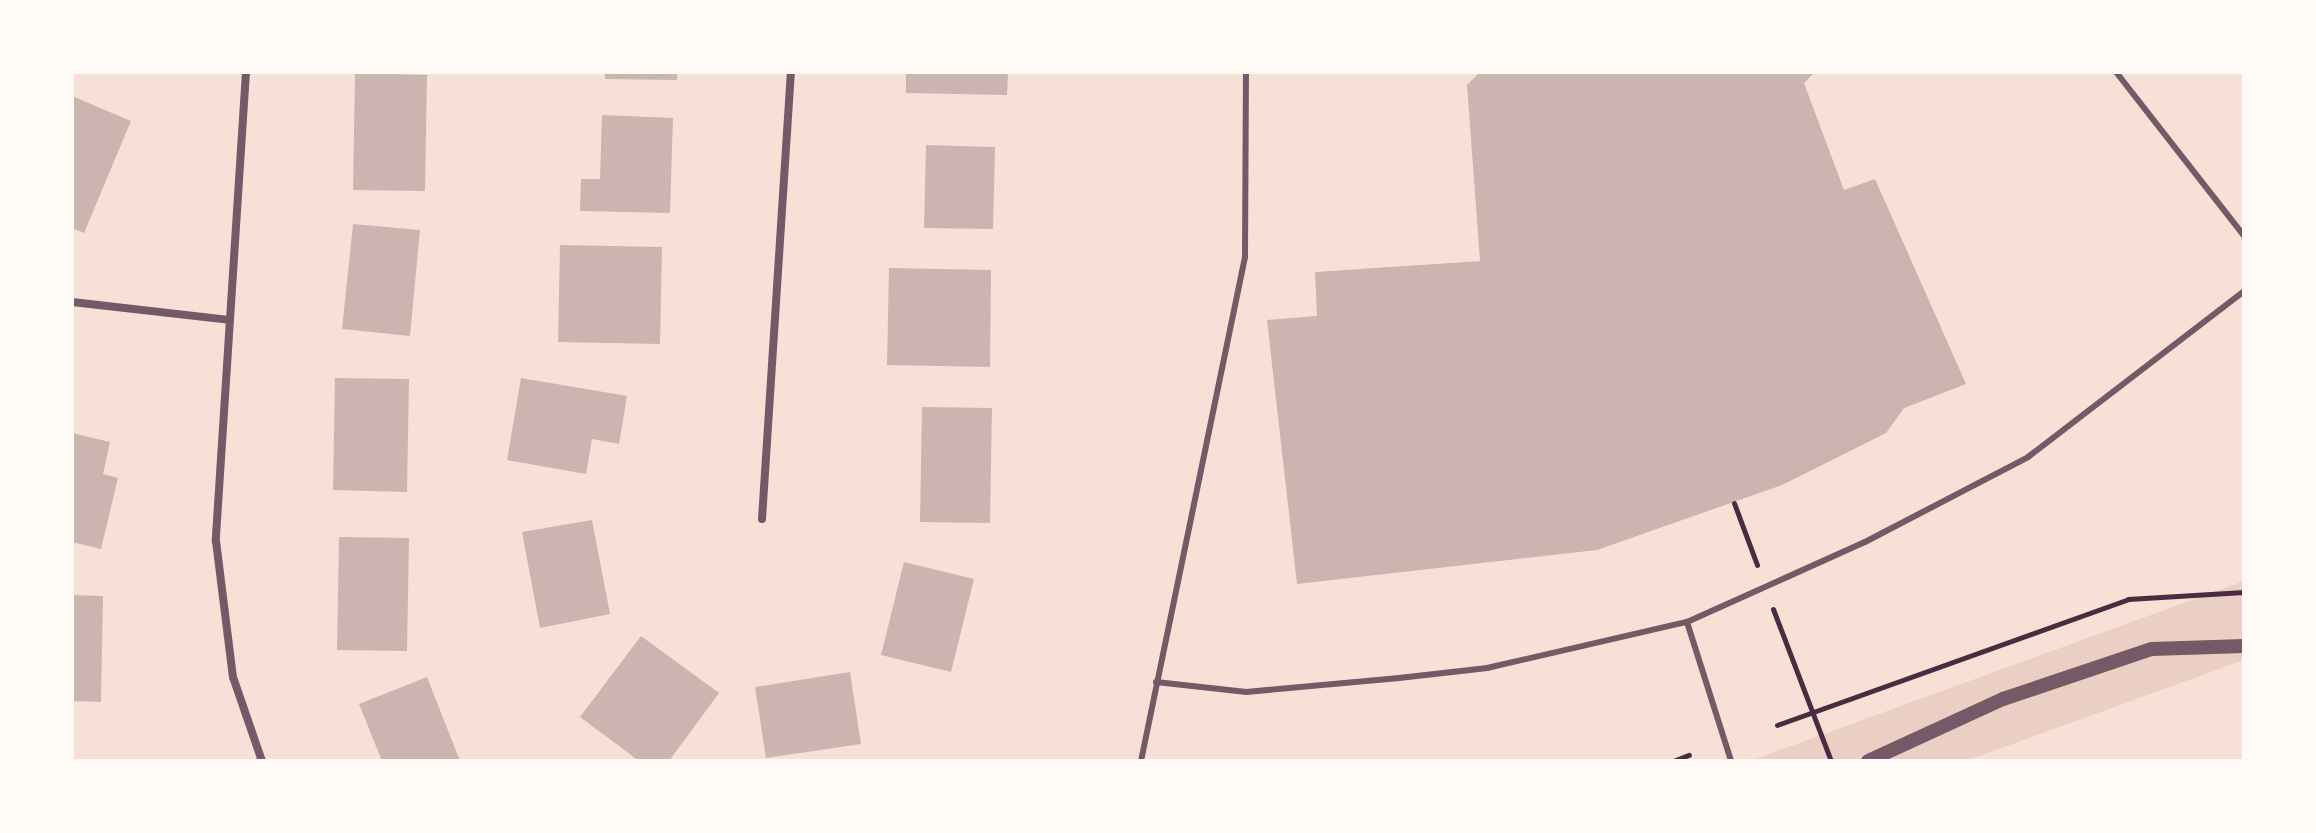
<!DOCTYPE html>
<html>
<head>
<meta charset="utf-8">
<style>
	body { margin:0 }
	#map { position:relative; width:2316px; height:833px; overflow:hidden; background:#f7e1d7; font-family:Rubik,sans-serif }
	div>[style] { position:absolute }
	.green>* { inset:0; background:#ebcfc5 }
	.building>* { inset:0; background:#ccb4b1 }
	.path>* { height:5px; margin:-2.5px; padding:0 2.5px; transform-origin:2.5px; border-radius:2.5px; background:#4a2c40 }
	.service>* { height:6px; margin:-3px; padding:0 3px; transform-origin:3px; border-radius:3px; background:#755966 }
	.minor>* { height:8px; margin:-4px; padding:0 4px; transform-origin:4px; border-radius:4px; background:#755966 }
	.tertiary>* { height:14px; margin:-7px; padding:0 7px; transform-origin:7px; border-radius:7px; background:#755966 }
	span { translate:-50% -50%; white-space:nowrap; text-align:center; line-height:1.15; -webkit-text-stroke:6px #fffaf5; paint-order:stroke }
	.frame { position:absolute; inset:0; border:74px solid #fffaf5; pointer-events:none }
</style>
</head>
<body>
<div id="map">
	<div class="green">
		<div style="clip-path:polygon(2244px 581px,2244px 660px,1966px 761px,1750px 761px)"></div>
	</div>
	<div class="building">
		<div style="clip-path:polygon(605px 72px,677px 72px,677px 80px,605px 79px)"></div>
		<div style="clip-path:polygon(906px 72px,1008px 72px,1007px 95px,906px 93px)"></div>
		<div style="clip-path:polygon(1480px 72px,1815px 72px,1804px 83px,1844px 190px,1875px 179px,1966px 384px,1904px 408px,1886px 433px,1782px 485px,1597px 550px,1297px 584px,1267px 320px,1317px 316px,1315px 272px,1480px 261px,1467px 85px)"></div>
		<div style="clip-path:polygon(355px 73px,427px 75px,425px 191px,353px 190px)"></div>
		<div style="clip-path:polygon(72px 96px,131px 121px,84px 233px,72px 228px)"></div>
		<div style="clip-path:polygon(602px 115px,673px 118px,670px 213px,580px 211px,581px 179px,600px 179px)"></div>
		<div style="clip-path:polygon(926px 145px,995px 147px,993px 229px,924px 228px)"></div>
		<div style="clip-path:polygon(353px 224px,420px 230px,410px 336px,342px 329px)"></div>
		<div style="clip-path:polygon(560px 245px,662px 247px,660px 344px,558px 342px)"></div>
		<div style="clip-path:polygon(889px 268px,991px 270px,990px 367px,887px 365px)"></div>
		<div style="clip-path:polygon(335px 378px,409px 379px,407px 492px,333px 490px)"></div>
		<div style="clip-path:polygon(521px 378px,627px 396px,619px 444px,592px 439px,586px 474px,507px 460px)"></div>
		<div style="clip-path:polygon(922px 407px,992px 408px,990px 523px,920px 522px)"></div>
		<div style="clip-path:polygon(72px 433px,110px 442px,103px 474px,118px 478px,101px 549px,72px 542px)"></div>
		<div style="clip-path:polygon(592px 520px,610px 614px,540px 628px,522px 532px)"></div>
		<div style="clip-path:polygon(339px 537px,409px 538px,407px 651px,337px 650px)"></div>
		<div style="clip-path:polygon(904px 562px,974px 579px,951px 672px,881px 655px)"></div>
		<div style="clip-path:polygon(72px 595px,103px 596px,101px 702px,72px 701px)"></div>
		<div style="clip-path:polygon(641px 636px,719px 693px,669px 761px,639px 761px,580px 717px)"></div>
		<div style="clip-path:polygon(850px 672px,861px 744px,766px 758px,755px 687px)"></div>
		<div style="clip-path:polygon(427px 677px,460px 761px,382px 761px,359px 704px)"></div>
	</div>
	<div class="path">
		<div style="left:1734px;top:503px;width:66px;rotate:69.6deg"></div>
		<div style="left:1773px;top:609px;width:163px;rotate:69.1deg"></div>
		<div style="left:1777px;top:725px;width:373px;rotate:-19.7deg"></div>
		<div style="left:2128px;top:599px;width:116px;rotate:-3.5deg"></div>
		<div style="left:1673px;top:761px;width:17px;rotate:-21deg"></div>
	</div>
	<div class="service">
		<div style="left:2116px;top:72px;width:208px;rotate:52deg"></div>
		<div style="left:1687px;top:622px;width:146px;rotate:72.4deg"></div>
		<div style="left:1156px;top:682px;width:91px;rotate:6.3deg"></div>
		<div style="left:1246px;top:692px;width:154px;rotate:-5.2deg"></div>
		<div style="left:1399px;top:678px;width:89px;rotate:-6.5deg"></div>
		<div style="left:1487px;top:668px;width:205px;rotate:-13deg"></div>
		<div style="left:1687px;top:622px;width:195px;rotate:-24.2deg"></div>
		<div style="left:1865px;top:542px;width:184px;rotate:-27.5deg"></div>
		<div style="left:2028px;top:457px;width:272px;rotate:-37.5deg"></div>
		<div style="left:1141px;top:761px;width:515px;rotate:-78.34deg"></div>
		<div style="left:1245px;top:257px;width:185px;rotate:-89.7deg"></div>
	</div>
	<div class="minor">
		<div style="left:246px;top:72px;width:470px;rotate:93.7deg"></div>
		<div style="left:216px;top:541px;width:137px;rotate:82.9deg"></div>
		<div style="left:233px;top:677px;width:89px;rotate:71deg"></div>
		<div style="left:72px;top:302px;width:158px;rotate:6.5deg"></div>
		<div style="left:762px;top:519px;width:448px;rotate:-86.3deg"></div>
	</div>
	<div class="tertiary">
		<div style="left:1868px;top:761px;width:149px;rotate:-24.7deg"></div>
		<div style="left:2003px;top:699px;width:157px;rotate:-18.6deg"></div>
		<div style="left:2152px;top:649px;width:92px;rotate:-1.9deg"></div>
	</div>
	<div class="frame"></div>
</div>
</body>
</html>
